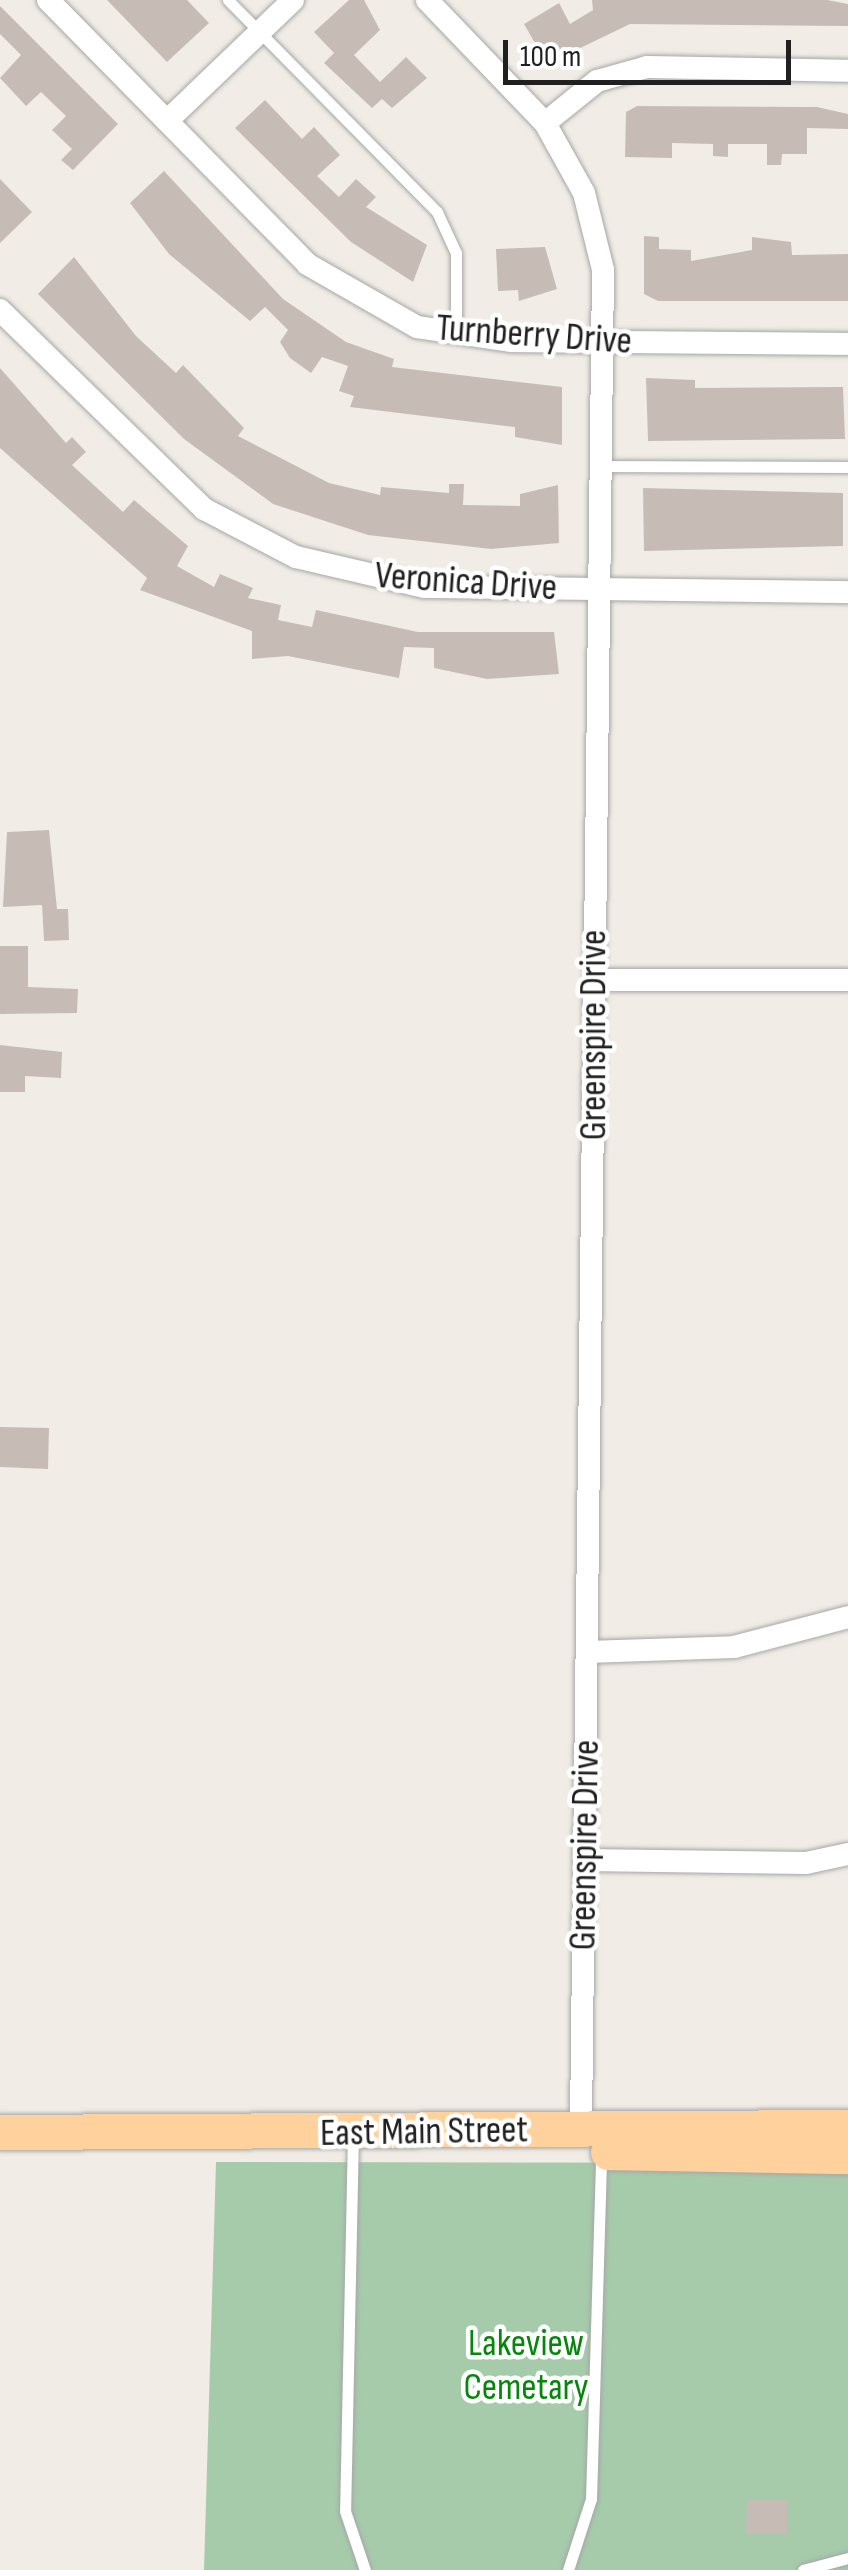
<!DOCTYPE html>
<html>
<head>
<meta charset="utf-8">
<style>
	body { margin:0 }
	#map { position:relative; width:848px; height:2570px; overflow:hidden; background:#f1ede6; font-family:"Sofia Sans Condensed",sans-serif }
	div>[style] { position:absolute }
	.cemetery>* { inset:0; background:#a6cbab }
	.building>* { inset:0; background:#c6bcb5 }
	.roads { filter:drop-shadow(0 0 2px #a7a7a7) drop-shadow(0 0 2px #a7a7a7) }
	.lane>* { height:11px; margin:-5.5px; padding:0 5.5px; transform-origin:5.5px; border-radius:5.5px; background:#fff }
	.street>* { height:22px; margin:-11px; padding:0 11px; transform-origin:11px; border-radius:11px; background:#fff }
	.primary>* { height:35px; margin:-17.5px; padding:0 17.5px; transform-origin:17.5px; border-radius:17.5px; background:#ffd19d }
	span { translate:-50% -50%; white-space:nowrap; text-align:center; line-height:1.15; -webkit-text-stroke:9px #fff; paint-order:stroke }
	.street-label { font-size:38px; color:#202020 }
	.park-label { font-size:38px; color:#07860d }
	.scale { position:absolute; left:503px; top:40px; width:288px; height:45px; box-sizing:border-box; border:5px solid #202020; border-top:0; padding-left:12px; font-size:30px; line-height:35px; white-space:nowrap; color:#202020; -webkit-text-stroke:8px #fff; paint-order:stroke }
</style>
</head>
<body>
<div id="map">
	<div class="cemetery">
		<div style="clip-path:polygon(216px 2162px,848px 2163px,848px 2570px,204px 2570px)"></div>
	</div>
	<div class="building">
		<div style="clip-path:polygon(107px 0,187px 0,209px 23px,167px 62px)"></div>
		<div style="clip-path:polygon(349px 0,364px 0,380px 30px,354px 55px,380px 82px,406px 57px,427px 78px,392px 108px,382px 99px,372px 108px,324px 63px,334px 53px,314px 32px)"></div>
		<div style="clip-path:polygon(592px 0,827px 0,848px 4px,848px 26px,630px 24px,547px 64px,524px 24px,559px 3px,570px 24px,593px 10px)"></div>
		<div style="clip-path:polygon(0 6px,118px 124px,73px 170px,61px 160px,72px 149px,52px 130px,66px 116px,41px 92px,26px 106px,0 78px,21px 55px,0 34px)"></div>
		<div style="clip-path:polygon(265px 100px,302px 139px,314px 127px,340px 155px,317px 176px,339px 197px,356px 179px,376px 197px,366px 207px,427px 245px,413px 282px,351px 242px,235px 128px)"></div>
		<div style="clip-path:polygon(637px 106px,817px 107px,848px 114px,848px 129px,807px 128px,807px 154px,782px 154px,781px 165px,767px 165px,767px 144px,728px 144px,728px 157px,713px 156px,713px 144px,672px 143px,672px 158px,625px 157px,626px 112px)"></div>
		<div style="clip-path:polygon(164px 171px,283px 299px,346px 342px,394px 359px,392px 367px,562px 387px,562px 445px,515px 437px,515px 427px,350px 407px,354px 396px,339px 391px,348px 366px,322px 357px,311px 373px,290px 358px,280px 342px,288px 330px,265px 307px,250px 321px,169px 254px,130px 203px)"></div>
		<div style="clip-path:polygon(0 179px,32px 212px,0 243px)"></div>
		<div style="clip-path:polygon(644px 236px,659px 237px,659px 249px,691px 250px,691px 261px,752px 250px,752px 237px,791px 242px,792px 255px,848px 254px,848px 301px,658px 301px,644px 294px)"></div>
		<div style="clip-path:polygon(545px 247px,557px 289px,519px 301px,518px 290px,498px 291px,496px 249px)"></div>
		<div style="clip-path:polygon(74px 257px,136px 336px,176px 373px,183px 365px,244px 428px,238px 436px,329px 483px,380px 495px,381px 487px,449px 493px,449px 484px,464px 484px,463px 505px,520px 506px,520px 494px,558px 485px,559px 543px,491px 549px,368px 535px,273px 504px,184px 439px,38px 294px)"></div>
		<div style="clip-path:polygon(0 368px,66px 443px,72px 437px,86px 452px,72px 465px,123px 512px,134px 500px,188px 546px,177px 566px,214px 587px,220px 574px,253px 588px,248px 598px,281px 605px,278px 620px,312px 627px,316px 610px,418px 632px,554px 632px,559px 674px,487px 679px,434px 668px,434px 648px,404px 647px,399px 678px,288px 656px,252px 659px,252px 631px,140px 590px,147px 578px,0 448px)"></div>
		<div style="clip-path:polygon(646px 378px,695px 380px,695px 388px,843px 387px,845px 439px,648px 441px)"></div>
		<div style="clip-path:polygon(643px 488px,843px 493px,843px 546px,644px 551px)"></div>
		<div style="clip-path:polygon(49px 830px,57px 909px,68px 909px,69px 940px,44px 941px,42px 905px,3px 907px,7px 832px)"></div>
		<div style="clip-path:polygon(0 946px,28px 946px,28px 987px,78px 989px,77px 1013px,0 1014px)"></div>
		<div style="clip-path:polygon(0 1045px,62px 1052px,61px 1078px,25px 1076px,25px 1092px,0 1092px)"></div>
		<div style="clip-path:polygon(0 1427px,49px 1428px,48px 1469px,0 1467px)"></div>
		<div style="clip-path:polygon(747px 2500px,787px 2500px,787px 2534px,746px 2534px)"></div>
	</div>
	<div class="roads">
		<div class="lane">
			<div style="left:228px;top:0;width:298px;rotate:45.4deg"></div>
			<div style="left:437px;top:212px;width:45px;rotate:65.1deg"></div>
			<div style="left:456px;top:253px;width:82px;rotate:90deg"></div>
			<div style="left:599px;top:466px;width:249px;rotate:0.2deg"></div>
			<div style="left:353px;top:2134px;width:377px;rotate:91.2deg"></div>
			<div style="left:345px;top:2511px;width:62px;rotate:71.3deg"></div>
			<div style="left:568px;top:2570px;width:75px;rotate:-72.1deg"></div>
			<div style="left:591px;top:2499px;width:345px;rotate:-88.3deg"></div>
			<div style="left:803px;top:2570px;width:47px;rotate:-14.9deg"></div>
		</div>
		<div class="street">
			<div style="left:48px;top:0;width:370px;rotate:45.5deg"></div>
			<div style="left:307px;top:264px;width:127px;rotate:29.8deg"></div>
			<div style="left:417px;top:327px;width:96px;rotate:8.4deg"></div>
			<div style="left:512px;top:341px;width:336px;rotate:0.5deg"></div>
			<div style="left:427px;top:0;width:170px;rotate:46.2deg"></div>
			<div style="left:545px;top:123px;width:80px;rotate:60.9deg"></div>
			<div style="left:584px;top:193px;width:79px;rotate:76.1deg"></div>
			<div style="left:603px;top:270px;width:1860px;rotate:90.68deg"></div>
			<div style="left:168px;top:120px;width:173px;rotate:-43.8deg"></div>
			<div style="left:545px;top:123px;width:67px;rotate:-38.9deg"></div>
			<div style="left:597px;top:81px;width:52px;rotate:-15.6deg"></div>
			<div style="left:647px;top:67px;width:201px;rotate:1.1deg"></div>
			<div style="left:0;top:310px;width:285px;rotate:44.3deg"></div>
			<div style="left:204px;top:509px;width:104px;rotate:27.6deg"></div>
			<div style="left:296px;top:557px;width:132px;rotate:13.1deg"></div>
			<div style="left:425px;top:587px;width:423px;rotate:0.7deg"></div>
			<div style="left:595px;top:980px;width:253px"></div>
			<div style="left:587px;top:1652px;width:147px;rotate:-1.9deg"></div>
			<div style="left:734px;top:1647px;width:118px;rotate:-14.7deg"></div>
			<div style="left:584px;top:1860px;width:222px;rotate:0.8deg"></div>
			<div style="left:806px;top:1863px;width:43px;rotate:-12.1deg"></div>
		</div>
		<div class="primary">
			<div style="left:0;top:2132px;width:848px;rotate:-0.34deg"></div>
			<div style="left:608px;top:2152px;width:240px;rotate:1deg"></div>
		</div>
	</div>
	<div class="street-label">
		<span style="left:534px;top:335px;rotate:4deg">Turnberry Drive</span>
		<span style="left:466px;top:582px;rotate:4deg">Veronica Drive</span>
		<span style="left:594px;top:1035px;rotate:-90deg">Greenspire Drive</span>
		<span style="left:585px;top:1845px;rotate:-89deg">Greenspire Drive</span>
		<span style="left:424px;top:2132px;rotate:-1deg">East Main Street</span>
	</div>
	<div class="park-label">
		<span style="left:526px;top:2366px">Lakeview<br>Cemetary</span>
	</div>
	<div class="scale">100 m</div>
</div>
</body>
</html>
